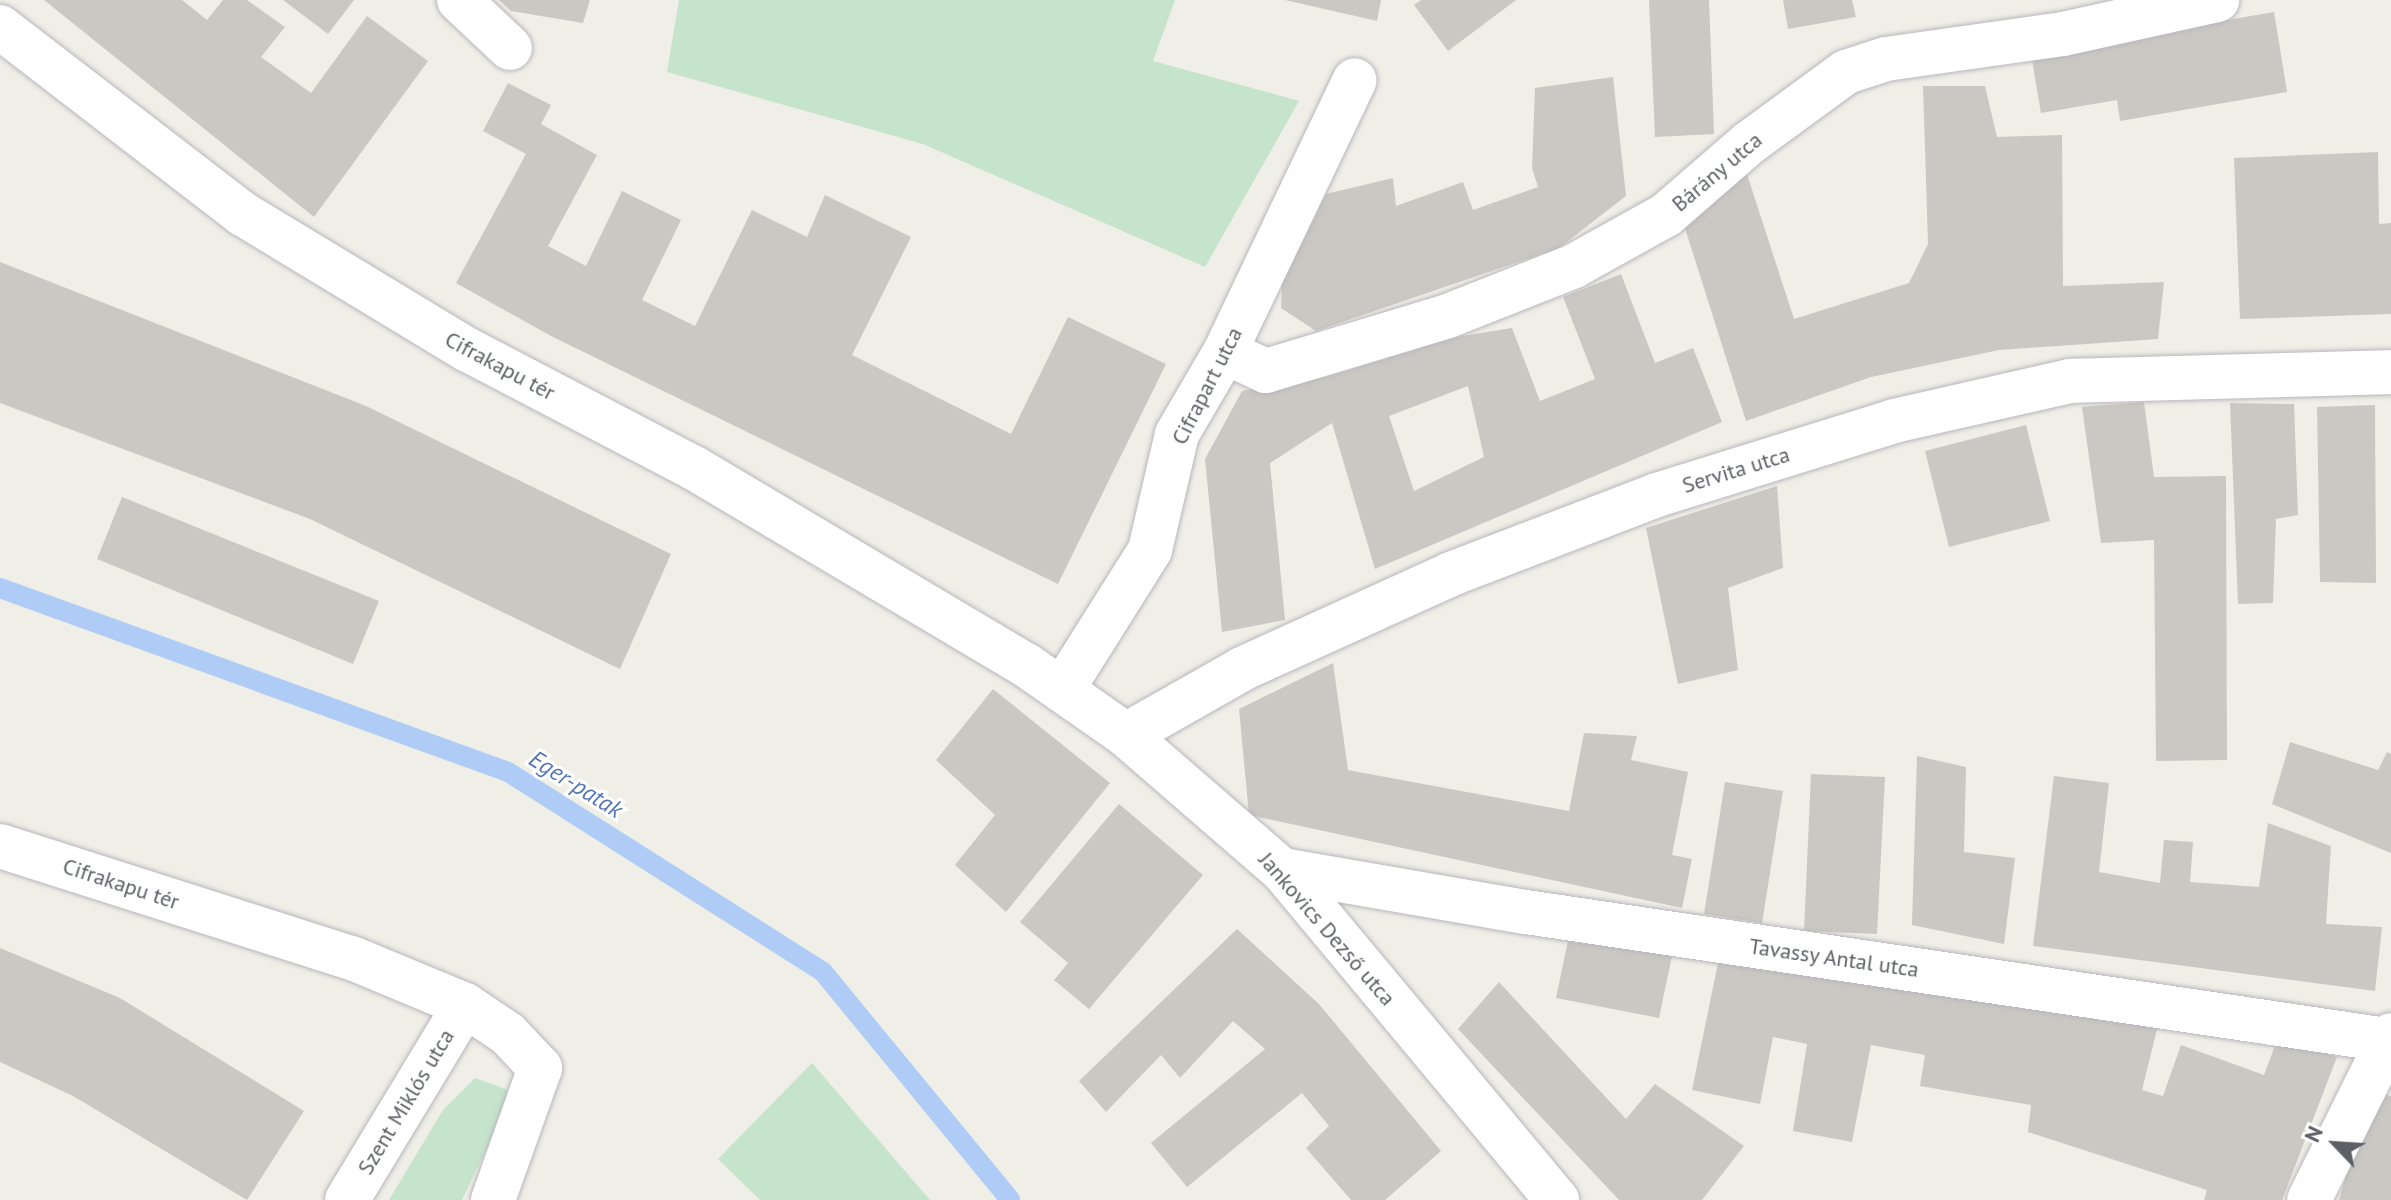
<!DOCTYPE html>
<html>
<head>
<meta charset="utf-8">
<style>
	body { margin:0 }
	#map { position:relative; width:2391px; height:1200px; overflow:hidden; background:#efeee7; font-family:"PT Sans",sans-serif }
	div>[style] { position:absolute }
	.green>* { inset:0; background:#c6e3cb }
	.stream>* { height:20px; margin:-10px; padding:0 10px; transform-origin:10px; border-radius:10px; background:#afccf6 }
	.building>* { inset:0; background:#cac8c3 }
	.roads { filter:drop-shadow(0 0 2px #b7b7bc) drop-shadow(0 0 2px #b7b7bc) }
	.minor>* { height:44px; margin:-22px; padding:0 22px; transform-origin:22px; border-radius:22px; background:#fff }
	span { translate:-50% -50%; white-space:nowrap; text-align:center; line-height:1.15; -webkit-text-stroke:6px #fff; paint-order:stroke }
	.street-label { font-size:22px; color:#5e6065 }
	.water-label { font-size:24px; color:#5475b7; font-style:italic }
	.north { position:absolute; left:2295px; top:1104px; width:80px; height:80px; -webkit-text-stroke:6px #fff; paint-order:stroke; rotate:295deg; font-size:22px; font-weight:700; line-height:32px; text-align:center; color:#5e6065 }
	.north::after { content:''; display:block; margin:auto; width:28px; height:36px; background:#5e6065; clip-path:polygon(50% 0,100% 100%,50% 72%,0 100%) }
</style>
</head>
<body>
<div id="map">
	<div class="green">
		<div style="clip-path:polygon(679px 0,1175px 0,1153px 61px,1299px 101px,1205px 267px,923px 144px,667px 72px)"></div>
		<div style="clip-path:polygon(812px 1063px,930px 1200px,760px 1200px,718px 1159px)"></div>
		<div style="clip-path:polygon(475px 1078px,508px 1090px,501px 1118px,462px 1200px,389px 1200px,443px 1110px)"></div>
	</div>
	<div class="stream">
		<div style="left:0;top:588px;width:540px;rotate:19.91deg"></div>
		<div style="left:508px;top:772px;width:373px;rotate:32.4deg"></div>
		<div style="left:823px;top:972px;width:295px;rotate:50.6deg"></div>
	</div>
	<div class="building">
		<div style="clip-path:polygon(44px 0,182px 0,207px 20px,223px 0,247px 0,285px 27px,261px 57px,311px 93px,367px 16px,428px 61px,314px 217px)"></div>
		<div style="clip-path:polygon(283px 0,354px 0,328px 34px)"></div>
		<div style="clip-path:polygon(499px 0,590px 0,583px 23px,511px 11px)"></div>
		<div style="clip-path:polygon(1285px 0,1381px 0,1377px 21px)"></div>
		<div style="clip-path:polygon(1421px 0,1516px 0,1448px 51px,1414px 5px)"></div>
		<div style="clip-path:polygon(1649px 0,1709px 0,1714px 134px,1655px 137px)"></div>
		<div style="clip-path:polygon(1783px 0,1852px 0,1856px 17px,1788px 29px)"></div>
		<div style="clip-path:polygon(2274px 12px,2287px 92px,2120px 121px,2117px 100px,2041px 113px,2031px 54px)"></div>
		<div style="clip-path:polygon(1613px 77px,1626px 196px,1559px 248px,1316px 331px,1281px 308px,1282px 284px,1326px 194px,1393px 178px,1396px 206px,1463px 182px,1473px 210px,1538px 187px,1532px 168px,1535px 88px)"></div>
		<div style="clip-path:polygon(508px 83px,551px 105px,541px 124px,597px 155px,548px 246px,586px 266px,622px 191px,681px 220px,642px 300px,695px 326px,752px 210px,807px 237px,825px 195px,911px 237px,852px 355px,1011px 434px,1068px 317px,1166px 364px,1058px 584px,551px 336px,456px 283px,526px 154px,483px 131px)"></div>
		<div style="clip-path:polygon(1923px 86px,1985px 86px,1997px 137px,2062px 135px,2063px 286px,2164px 282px,2158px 339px,1999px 350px,1871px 377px,1746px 421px,1684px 225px,1745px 168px,1794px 319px,1909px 283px,1928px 244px)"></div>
		<div style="clip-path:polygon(2378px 152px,2379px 224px,2391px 223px,2391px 314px,2240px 319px,2234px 158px)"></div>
		<div style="clip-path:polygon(0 262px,366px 406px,671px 554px,620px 669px,310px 519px,0 403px)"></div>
		<div style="clip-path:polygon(evenodd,1621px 274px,1655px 363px,1693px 348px,1722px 422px,1375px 569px,1332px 423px,1270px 463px,1285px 620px,1222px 632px,1205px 459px,1242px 391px,1327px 377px,1456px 337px,1512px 328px,1540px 401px,1595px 379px,1563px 297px,1621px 274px,1468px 386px,1484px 457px,1414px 491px,1389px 416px,1468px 386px)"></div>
		<div style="clip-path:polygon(2144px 402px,2154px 477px,2226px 476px,2227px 760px,2156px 761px,2154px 540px,2101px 543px,2082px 407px)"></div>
		<div style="clip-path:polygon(2230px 403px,2294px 404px,2298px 515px,2276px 519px,2273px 603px,2238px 604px)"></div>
		<div style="clip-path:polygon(2375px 405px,2376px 583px,2320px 582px,2317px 407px)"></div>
		<div style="clip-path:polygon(2026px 425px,2050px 521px,1949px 547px,1925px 451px)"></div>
		<div style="clip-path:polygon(1777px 486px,1783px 568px,1728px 588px,1738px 670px,1678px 684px,1646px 528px)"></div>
		<div style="clip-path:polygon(122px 497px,379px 601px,353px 664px,97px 559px)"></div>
		<div style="clip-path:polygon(1333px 663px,1348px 770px,1569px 811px,1584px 733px,1637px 736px,1631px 760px,1688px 772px,1672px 855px,1692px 859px,1682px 908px,1249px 815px,1239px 709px)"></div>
		<div style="clip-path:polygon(993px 689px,1110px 783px,1006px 912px,955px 865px,995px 815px,936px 760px)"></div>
		<div style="clip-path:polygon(2290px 742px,2378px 770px,2387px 752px,2391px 754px,2391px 853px,2272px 804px)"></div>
		<div style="clip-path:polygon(1917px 756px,1966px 767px,1964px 852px,2015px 858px,2004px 944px,1912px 925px)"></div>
		<div style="clip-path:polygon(1811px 774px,1885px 777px,1877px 934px,1804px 931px)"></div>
		<div style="clip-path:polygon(2054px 776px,2109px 783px,2099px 872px,2160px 883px,2164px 840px,2193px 842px,2190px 882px,2259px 887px,2268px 823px,2331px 846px,2326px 924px,2382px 927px,2375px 991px,2033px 946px)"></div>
		<div style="clip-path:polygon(1725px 782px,1783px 791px,1762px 923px,1704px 914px)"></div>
		<div style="clip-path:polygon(1119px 804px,1203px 875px,1089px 1009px,1054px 980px,1068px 963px,1020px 922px)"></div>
		<div style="clip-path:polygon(1237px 929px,1319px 1004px,1441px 1151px,1385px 1200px,1351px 1200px,1306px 1148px,1329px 1126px,1302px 1093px,1187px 1187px,1151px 1143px,1265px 1049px,1233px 1021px,1180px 1078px,1161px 1055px,1106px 1112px,1079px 1081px)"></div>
		<div style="clip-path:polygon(1570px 931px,1673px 951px,1659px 1018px,1556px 998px)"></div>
		<div style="clip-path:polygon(0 948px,120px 998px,304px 1111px,247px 1200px,73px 1096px,0 1062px)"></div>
		<div style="clip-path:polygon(1720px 953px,2159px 1021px,2142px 1090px,2163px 1096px,2181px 1045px,2264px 1075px,2279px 1035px,2337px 1057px,2282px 1200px,2204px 1200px,2207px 1190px,2028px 1132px,2031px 1105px,1920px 1086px,1925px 1055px,1871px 1045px,1852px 1142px,1793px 1131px,1807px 1044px,1773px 1037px,1760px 1104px,1692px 1090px)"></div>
		<div style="clip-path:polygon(1499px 982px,1626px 1119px,1655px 1084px,1744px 1146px,1702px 1200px,1619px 1200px,1458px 1029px)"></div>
		<div style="clip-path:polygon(2386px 1095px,2391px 1096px,2391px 1200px,2339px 1200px,2352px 1154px)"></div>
	</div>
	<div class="roads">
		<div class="minor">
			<div style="left:459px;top:0;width:70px;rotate:43.3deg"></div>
			<div style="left:0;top:27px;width:307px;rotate:37.6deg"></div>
			<div style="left:243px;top:214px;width:263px;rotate:31.2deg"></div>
			<div style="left:468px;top:350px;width:255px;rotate:27.6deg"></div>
			<div style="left:694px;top:468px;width:386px;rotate:30.7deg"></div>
			<div style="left:1026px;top:665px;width:122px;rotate:35deg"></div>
			<div style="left:1126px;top:735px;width:206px;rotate:40.9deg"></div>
			<div style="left:1282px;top:870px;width:430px;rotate:50.2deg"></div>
			<div style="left:1225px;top:352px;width:45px;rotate:24.9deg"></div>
			<div style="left:1266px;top:371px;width:190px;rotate:-16.8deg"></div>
			<div style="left:1448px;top:316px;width:136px;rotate:-21.6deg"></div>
			<div style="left:1574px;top:266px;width:105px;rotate:-29deg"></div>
			<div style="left:1666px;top:215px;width:110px;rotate:-40.9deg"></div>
			<div style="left:1749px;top:143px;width:120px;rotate:-36.2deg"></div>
			<div style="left:1846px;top:72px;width:42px;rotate:-18deg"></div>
			<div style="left:1886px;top:59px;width:179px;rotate:-8deg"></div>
			<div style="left:2063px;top:34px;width:158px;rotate:-12.4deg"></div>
			<div style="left:1062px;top:690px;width:165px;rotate:-57.8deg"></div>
			<div style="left:1150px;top:550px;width:119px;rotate:-76.9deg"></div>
			<div style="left:1177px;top:434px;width:95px;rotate:-59.7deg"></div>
			<div style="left:1225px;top:352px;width:301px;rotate:-64.5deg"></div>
			<div style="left:1126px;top:735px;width:133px;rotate:-29.6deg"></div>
			<div style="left:1242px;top:669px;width:230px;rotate:-24.4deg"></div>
			<div style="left:1451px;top:574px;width:221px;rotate:-21deg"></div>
			<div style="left:1657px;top:495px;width:248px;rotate:-17.3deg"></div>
			<div style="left:1894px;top:421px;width:180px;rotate:-12.8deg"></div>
			<div style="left:2070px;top:381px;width:321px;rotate:-1.6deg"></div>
			<div style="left:0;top:846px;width:369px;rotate:17.7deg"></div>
			<div style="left:352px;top:958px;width:122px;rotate:22.6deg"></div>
			<div style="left:465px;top:1005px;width:52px;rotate:34deg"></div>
			<div style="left:508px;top:1034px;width:47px;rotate:46.7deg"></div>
			<div style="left:540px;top:1068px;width:140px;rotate:109.6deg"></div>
			<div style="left:1282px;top:870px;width:248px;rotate:9.8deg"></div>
			<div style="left:1526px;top:912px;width:870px;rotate:8.46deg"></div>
			<div style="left:347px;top:1200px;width:228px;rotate:-58.8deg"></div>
			<div style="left:2309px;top:1200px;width:184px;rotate:-63.6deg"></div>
		</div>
	</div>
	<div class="street-label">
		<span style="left:1717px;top:172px;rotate:-40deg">Bárány utca</span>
		<span style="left:500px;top:366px;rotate:28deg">Cifrakapu tér</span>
		<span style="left:1207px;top:386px;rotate:-63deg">Cifrapart utca</span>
		<span style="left:1736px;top:470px;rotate:-17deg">Servita utca</span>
		<span style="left:121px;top:884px;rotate:18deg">Cifrakapu tér</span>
		<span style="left:1327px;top:929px;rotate:49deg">Jankovics Dezső utca</span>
		<span style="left:1834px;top:958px;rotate:8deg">Tavassy Antal utca</span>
		<span style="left:406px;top:1102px;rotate:-59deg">Szent Miklós utca</span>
	</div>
	<div class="water-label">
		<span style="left:576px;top:784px;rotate:32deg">Eger-patak</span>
	</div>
	<div class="north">N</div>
</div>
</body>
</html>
